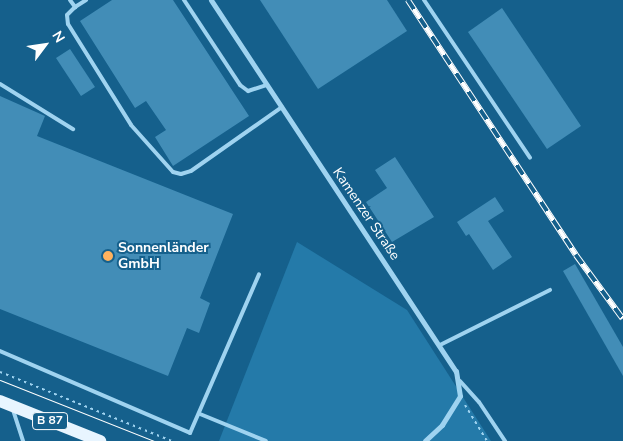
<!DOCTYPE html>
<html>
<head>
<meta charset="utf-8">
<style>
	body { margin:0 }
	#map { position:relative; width:623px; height:441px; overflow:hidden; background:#15608c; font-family:"Nunito Sans",sans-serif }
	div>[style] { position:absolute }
	.green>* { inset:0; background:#247aa9 }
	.building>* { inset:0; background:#428db7 }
	.path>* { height:2px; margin-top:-1px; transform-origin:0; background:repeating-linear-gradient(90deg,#9fd3f0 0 2.5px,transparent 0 6.5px) }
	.lane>* { height:4px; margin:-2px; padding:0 2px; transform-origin:2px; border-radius:2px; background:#9fd3f0 }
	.street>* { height:5px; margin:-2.5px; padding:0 2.5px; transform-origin:2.5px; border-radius:2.5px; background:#9fd3f0 }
	.primary>* { height:12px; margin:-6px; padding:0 6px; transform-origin:6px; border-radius:6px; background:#e8f5ff }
	.tram>* { height:1px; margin:-0.5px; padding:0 0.5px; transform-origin:0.5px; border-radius:0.5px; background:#fff }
	.rail>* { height:5.5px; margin-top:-2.75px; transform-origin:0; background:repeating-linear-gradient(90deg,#15608c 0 11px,#fff 0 22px); box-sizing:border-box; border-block:1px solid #fff }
	.dots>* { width:14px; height:14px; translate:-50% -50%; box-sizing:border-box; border:2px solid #15608c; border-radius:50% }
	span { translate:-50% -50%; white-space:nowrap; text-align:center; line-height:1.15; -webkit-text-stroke:4px #15608c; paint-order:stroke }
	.shield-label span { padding:1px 4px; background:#15608c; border:1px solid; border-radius:4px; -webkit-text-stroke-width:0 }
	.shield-label { font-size:12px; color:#fff; font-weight:700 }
	.street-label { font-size:14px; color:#fff }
	.poi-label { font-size:14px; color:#fff; font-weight:700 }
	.left { translate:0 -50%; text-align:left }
	.north { position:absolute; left:20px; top:20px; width:50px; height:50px; -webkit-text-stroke:4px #15608c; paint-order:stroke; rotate:59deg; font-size:14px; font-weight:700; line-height:20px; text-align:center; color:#fff }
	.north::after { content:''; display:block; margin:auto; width:18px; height:22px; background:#fff; clip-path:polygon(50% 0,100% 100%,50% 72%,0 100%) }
</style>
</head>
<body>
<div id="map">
	<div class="green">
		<div style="clip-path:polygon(297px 242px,407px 310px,491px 441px,219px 441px)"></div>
	</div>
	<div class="building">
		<div style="clip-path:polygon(112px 0,173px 0,249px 116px,173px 166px,155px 137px,166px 130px,146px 101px,135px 108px,80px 21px)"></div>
		<div style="clip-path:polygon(260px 0,387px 0,407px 31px,318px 89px)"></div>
		<div style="clip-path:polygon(502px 8px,581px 126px,547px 149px,468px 32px)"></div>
		<div style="clip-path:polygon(70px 49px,95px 87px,81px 96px,56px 58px)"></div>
		<div style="clip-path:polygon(0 96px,45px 116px,37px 136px,233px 214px,200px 298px,210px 303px,199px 333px,187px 328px,168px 376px,0 309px)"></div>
		<div style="clip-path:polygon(395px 157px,434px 217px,392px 242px,366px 202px,387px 188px,375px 170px)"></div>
		<div style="clip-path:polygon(495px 197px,504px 211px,488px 221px,512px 257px,493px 270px,469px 234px,466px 236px,457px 222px)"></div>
		<div style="clip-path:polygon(575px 264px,623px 347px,623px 376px,563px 271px)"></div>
	</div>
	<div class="path">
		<div style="left:0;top:372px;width:185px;rotate:21.9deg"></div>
		<div style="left:465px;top:405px;width:42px;rotate:58.6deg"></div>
	</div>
	<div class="lane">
		<div style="left:70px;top:0;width:9px;rotate:54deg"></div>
		<div style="left:75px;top:7px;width:13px;rotate:-32deg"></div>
		<div style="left:184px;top:0;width:102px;rotate:56.6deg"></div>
		<div style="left:240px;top:85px;width:10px;rotate:37deg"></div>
		<div style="left:248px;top:91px;width:20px;rotate:-18deg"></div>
		<div style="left:424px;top:0;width:190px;rotate:56.1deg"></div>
		<div style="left:75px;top:7px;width:11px;rotate:135deg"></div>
		<div style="left:67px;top:15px;width:9px;rotate:84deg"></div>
		<div style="left:68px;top:24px;width:119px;rotate:58deg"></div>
		<div style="left:131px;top:125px;width:63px;rotate:48.2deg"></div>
		<div style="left:173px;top:172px;width:8px;rotate:14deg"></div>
		<div style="left:181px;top:174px;width:10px;rotate:-17deg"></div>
		<div style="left:191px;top:171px;width:111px;rotate:-35.1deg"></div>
		<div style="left:0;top:84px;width:86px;rotate:31.7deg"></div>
		<div style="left:440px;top:345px;width:123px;rotate:-26.6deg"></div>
		<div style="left:0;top:351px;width:207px;rotate:23.3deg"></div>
		<div style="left:190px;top:433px;width:173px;rotate:-66.5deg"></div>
		<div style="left:460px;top:381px;width:28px;rotate:48deg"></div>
		<div style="left:479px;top:402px;width:47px;rotate:56.3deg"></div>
		<div style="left:13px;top:410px;width:33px;rotate:72deg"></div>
		<div style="left:200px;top:414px;width:71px;rotate:22.2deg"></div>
	</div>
	<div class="street">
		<div style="left:211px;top:0;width:445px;rotate:56.6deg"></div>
		<div style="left:456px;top:371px;width:25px;rotate:81deg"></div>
		<div style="left:460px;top:396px;width:34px;rotate:122deg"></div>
		<div style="left:442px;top:425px;width:23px;rotate:137deg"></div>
	</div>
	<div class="primary">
		<div style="left:0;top:401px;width:108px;rotate:21.8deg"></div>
	</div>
	<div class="tram">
		<div style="left:0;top:380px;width:166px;rotate:21.6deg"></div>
	</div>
	<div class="rail">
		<div style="left:408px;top:0;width:305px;rotate:56.6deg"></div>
		<div style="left:576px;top:255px;width:79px;rotate:53.7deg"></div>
	</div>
	<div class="dots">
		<div style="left:108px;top:256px;background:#ffb25e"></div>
	</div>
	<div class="shield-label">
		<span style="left:50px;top:421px">B 87</span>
	</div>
	<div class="street-label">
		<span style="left:366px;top:214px;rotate:56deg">Kamenzer Straße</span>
	</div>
	<div class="poi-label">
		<span class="left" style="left:118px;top:256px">Sonnenländer<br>GmbH</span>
	</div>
	<div class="north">N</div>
</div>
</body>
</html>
